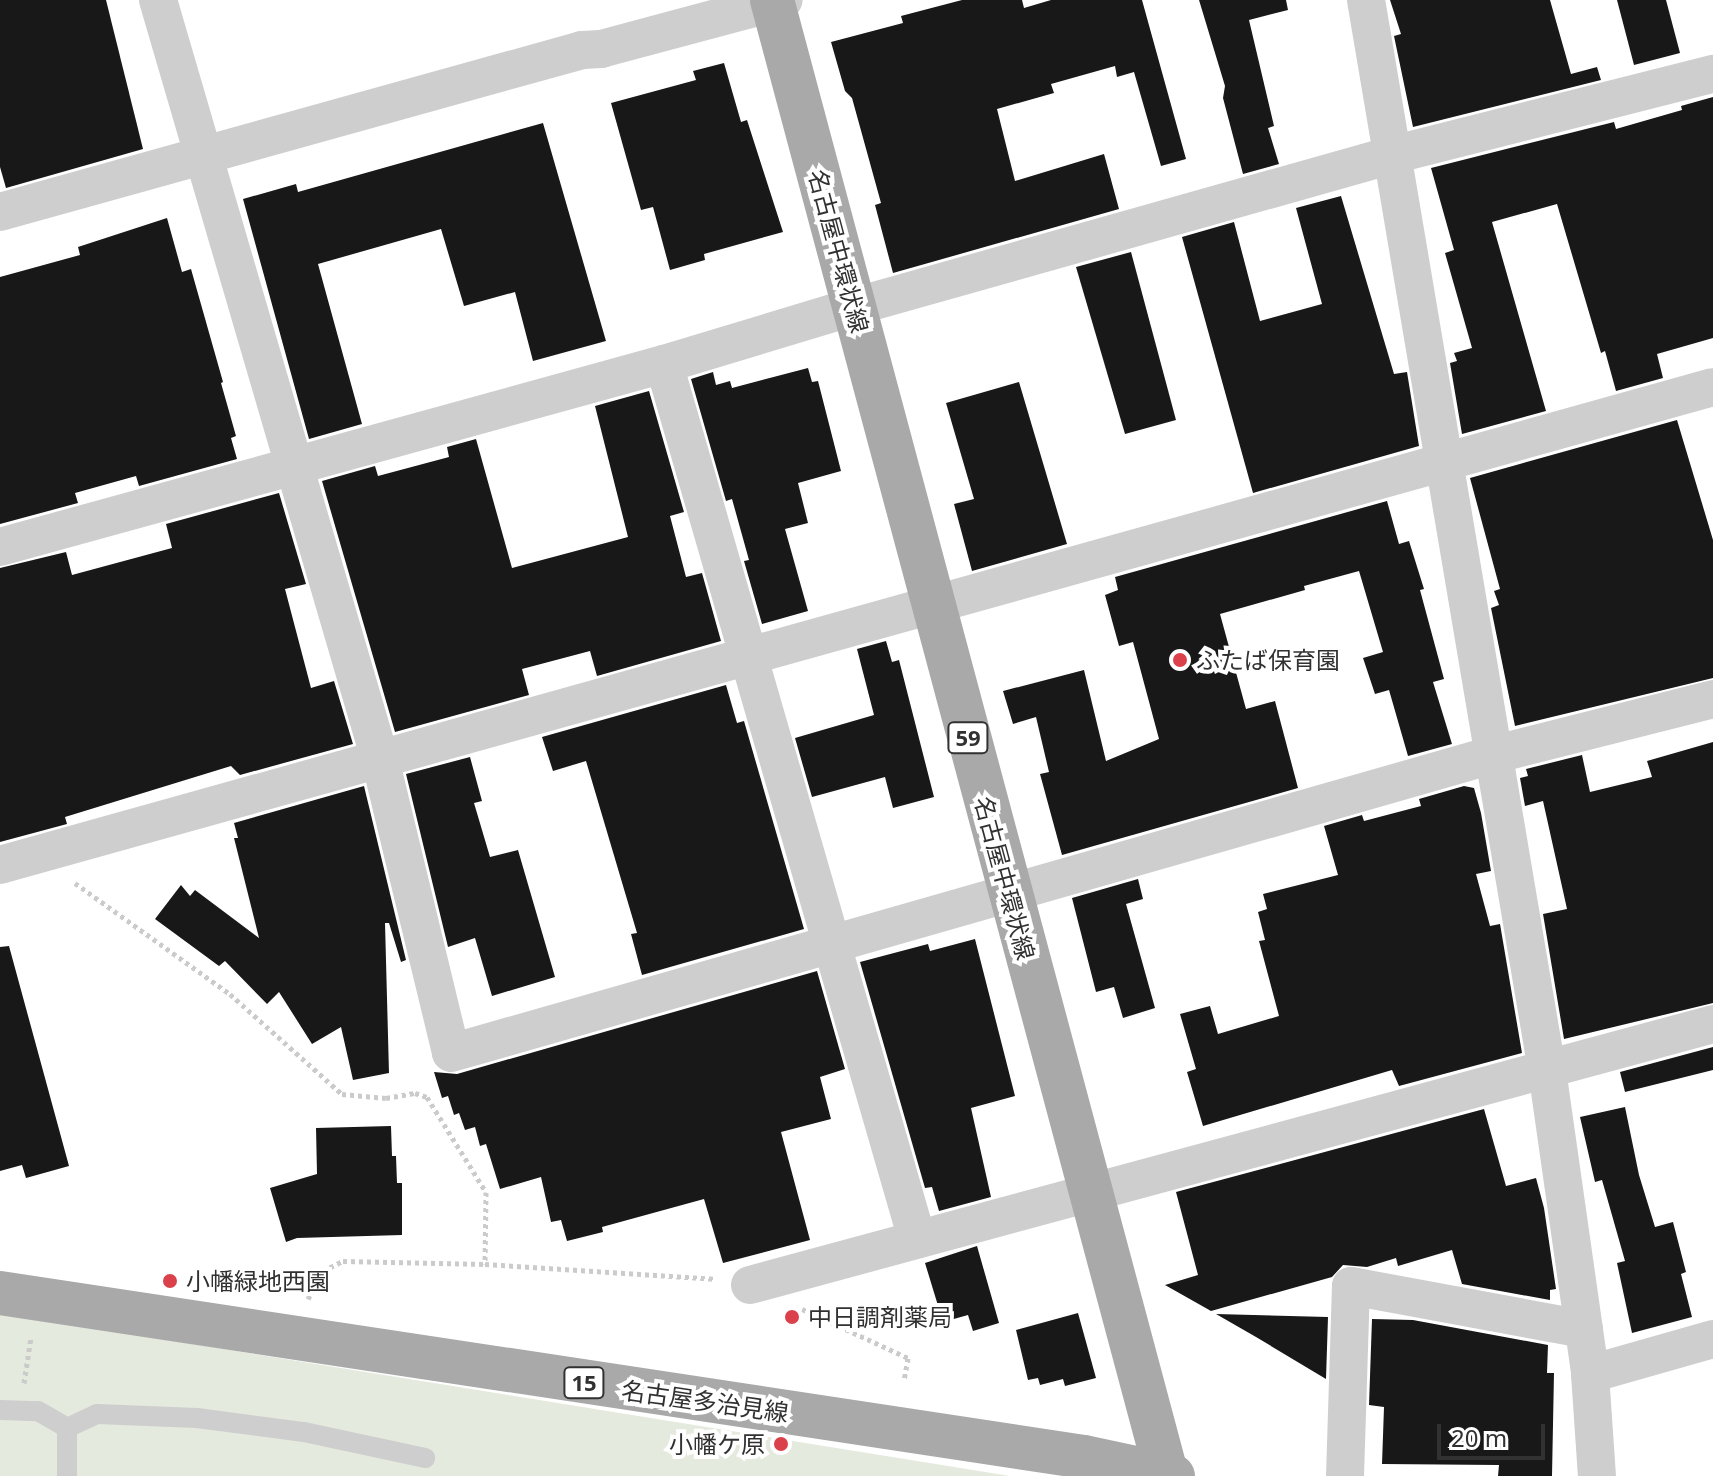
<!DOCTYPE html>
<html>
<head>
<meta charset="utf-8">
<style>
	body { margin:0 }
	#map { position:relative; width:1713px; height:1476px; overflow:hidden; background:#fff; font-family:"Noto Sans","Noto Sans JP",sans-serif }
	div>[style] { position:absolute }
	.green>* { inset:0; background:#e4eadd }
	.building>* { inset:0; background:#181818 }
	.path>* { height:5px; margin-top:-2.5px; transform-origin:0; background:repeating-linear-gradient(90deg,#cbcbcb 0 4px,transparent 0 8px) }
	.service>* { height:20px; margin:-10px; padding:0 10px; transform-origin:10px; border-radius:10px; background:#cecece }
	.minor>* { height:38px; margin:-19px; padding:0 19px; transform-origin:19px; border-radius:19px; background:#cecece }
	.primary>* { height:44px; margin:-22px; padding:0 22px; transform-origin:22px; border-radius:22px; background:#a9a9a9 }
	.dots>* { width:22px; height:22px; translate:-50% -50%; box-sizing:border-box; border:4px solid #fff; border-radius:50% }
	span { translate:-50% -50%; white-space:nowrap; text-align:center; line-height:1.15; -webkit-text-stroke:8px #fff; paint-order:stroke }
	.shield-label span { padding:2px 6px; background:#fff; border:2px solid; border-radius:6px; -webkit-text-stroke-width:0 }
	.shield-label { font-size:22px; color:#313131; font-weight:700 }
	.street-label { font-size:24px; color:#313131 }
	.poi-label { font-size:24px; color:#313131 }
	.left { translate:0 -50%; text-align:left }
	.right { translate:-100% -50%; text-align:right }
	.scale { position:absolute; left:1437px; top:1424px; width:108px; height:36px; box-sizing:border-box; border:4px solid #313131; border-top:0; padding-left:10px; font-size:24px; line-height:28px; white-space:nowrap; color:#313131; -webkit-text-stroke:6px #fff; paint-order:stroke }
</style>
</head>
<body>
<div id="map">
	<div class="green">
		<div style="clip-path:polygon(0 1313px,1010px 1476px,0 1476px)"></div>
	</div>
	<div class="building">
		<div style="clip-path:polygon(0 0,106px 0,143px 149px,6px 188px,0 167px)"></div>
		<div style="clip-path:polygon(962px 0,1022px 0,1024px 8px,1051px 0,1142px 0,1186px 159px,1161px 166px,1134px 72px,1117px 77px,1115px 66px,1051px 84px,1054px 93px,997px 109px,1015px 181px,1104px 154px,1119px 209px,893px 273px,875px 205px,881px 203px,852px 98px,845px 91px,831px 42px,903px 23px,901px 16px)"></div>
		<div style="clip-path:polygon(1199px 0,1286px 0,1288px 10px,1249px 20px,1274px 126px,1268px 128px,1279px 164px,1243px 174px,1223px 98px,1225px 86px)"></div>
		<div style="clip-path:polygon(1390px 0,1550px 0,1571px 74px,1597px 67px,1601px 80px,1413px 127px,1394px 36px,1401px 34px)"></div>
		<div style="clip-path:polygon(1617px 0,1666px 0,1680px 53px,1634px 65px)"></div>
		<div style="clip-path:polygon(724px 63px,741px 122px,747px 120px,783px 232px,704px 254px,705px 260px,670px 270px,653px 207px,641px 210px,611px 103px,696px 80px,693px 71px)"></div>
		<div style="clip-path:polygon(1713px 97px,1713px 338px,1657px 354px,1663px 378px,1616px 391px,1605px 351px,1601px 353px,1557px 204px,1492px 222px,1546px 411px,1462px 434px,1450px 363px,1457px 361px,1454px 353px,1472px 348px,1445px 253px,1454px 250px,1431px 168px,1614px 122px,1616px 129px,1682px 110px,1681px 106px)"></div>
		<div style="clip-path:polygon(543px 123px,606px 341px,533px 361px,515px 292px,464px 306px,441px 229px,318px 264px,362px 424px,309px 439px,243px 199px,296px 184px,298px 192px)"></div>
		<div style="clip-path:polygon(1341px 196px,1394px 374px,1407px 372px,1419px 446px,1253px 493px,1182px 237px,1234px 222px,1260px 321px,1322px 304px,1296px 208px)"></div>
		<div style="clip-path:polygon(167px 218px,182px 272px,191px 269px,223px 382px,221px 383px,236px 436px,231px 438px,237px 459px,139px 486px,136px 476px,75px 493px,78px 503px,0 524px,0 277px,80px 255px,78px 247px)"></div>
		<div style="clip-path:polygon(1131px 252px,1176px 420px,1125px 434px,1076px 267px)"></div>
		<div style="clip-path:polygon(808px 368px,812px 382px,818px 381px,841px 471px,798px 483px,808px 523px,785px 529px,808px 611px,762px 624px,744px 561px,749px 560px,732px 499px,726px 501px,691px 379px,713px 372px,716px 385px,730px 381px,732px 388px)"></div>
		<div style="clip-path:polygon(1019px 382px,1067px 544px,972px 571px,954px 504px,974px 499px,946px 403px)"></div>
		<div style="clip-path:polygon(649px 391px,684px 512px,670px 516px,686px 577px,702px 573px,721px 641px,597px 676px,590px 651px,522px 669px,529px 695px,395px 732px,322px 481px,375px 466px,378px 476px,449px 457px,447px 447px,476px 439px,512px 568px,628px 537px,595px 406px)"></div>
		<div style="clip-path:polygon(1677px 420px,1713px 540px,1713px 678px,1515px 726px,1491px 608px,1499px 605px,1494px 591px,1500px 589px,1470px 478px)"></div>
		<div style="clip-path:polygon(279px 493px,306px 584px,285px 589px,311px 688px,334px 681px,353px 744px,240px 775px,231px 766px,65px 817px,67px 824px,0 842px,0 568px,66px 552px,72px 575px,172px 548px,166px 524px)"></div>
		<div style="clip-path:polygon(1387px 501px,1399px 544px,1409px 541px,1424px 589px,1420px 590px,1444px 679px,1433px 682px,1452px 744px,1408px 756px,1389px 690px,1375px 694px,1363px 658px,1383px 652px,1359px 571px,1304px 586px,1305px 590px,1220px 614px,1246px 709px,1275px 701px,1298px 788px,1062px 855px,1040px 774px,1049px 772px,1036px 717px,1013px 724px,1003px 691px,1084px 670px,1106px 761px,1159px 739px,1133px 642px,1119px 646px,1105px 595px,1118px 590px,1115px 577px)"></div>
		<div style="clip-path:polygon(886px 641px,892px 662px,899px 660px,934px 797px,893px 808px,885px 777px,812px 797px,795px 738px,874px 715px,857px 649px)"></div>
		<div style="clip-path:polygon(726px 685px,737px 723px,744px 721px,804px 929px,642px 975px,631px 934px,637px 933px,586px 761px,553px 771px,542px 737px)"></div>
		<div style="clip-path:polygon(1713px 742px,1713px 1003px,1564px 1039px,1543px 914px,1567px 909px,1543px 801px,1525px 806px,1520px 778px,1528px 776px,1526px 769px,1582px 755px,1590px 792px,1652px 777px,1647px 761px)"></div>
		<div style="clip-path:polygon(470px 757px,482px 801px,474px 803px,490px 857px,518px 850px,555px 977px,492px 996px,475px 938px,448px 947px,406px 774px)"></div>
		<div style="clip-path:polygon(364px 786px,406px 960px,401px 962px,389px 923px,385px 923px,389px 1073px,353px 1080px,341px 1027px,312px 1044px,279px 992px,267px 1004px,225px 961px,219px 966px,155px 919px,181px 885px,190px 896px,195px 890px,259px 938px,234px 838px,238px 838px,234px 823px)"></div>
		<div style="clip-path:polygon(1464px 786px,1474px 788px,1481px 813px,1491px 871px,1476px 874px,1490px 926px,1500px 924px,1522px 1053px,1399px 1086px,1392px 1070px,1203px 1126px,1187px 1072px,1196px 1069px,1180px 1014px,1210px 1006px,1218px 1034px,1279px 1016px,1259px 941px,1265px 940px,1258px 912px,1267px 909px,1263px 894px,1338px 875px,1324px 826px,1362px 815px,1364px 821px,1421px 806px,1419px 799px)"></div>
		<div style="clip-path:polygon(1138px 879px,1143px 899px,1126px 904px,1155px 1008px,1123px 1018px,1114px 987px,1096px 992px,1072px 898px)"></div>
		<div style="clip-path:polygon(975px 939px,1015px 1096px,971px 1108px,991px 1197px,939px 1211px,932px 1187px,925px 1188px,860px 962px,928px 944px,930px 951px)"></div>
		<div style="clip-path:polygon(9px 946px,69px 1166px,26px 1178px,22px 1165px,0 1171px,0 947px)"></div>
		<div style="clip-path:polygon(817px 971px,845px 1069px,820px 1077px,831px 1119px,781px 1132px,810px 1240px,723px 1263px,704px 1199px,602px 1227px,603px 1232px,567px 1241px,561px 1220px,551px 1222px,541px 1177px,500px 1189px,486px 1144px,480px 1146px,475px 1127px,465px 1130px,459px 1113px,454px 1115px,448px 1096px,442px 1098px,434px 1072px,457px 1074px)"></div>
		<div style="clip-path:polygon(1713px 1047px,1713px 1070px,1625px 1092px,1620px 1072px)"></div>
		<div style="clip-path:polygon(1625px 1107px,1639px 1175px,1655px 1227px,1673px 1222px,1686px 1272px,1681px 1274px,1692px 1317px,1632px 1333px,1617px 1263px,1625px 1261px,1602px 1180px,1595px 1182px,1580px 1117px)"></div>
		<div style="clip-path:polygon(1484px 1109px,1506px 1186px,1536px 1178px,1544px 1208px,1556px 1289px,1550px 1290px,1550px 1300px,1462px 1284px,1452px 1250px,1398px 1266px,1396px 1258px,1367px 1267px,1343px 1265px,1332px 1277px,1211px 1311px,1165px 1285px,1198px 1275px,1176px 1192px)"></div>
		<div style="clip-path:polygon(391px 1126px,392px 1156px,396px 1156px,397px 1183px,402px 1183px,402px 1235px,297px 1238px,286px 1242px,270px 1188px,317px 1174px,316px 1128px)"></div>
		<div style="clip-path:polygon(977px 1246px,999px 1323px,973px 1331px,968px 1315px,943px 1322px,925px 1263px)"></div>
		<div style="clip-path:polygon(1078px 1313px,1096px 1378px,1065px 1386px,1063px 1379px,1040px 1385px,1038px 1378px,1028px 1380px,1016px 1330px)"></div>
		<div style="clip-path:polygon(1216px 1314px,1328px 1317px,1326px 1379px,1256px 1337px)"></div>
		<div style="clip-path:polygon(1372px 1319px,1413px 1320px,1548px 1345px,1547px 1373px,1554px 1373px,1552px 1476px,1498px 1476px,1499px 1465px,1382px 1464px,1384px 1407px,1369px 1405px)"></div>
	</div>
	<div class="path">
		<div style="left:75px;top:883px;width:191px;rotate:35.6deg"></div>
		<div style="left:230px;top:994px;width:150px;rotate:41.8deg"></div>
		<div style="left:342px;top:1094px;width:44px;rotate:5.2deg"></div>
		<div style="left:386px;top:1098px;width:29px;rotate:-10deg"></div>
		<div style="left:415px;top:1093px;width:13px;rotate:18deg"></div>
		<div style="left:427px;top:1097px;width:112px;rotate:58.2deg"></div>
		<div style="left:486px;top:1192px;width:72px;rotate:90.8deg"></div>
		<div style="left:308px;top:1299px;width:32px;rotate:-62deg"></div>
		<div style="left:323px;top:1271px;width:22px;rotate:-27deg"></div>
		<div style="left:343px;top:1261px;width:142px;rotate:1.2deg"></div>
		<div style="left:485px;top:1264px;width:229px;rotate:3.7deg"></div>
		<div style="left:802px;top:1309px;width:117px;rotate:24.8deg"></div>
		<div style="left:908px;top:1358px;width:22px;rotate:100deg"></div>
		<div style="left:24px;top:1383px;width:47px;rotate:-81.3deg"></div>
	</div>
	<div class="service">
		<div style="left:0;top:1410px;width:38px;rotate:2deg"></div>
		<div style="left:38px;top:1411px;width:34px;rotate:30deg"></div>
		<div style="left:67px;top:1428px;width:48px;rotate:90deg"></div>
		<div style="left:67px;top:1428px;width:33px;rotate:-25deg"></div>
		<div style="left:97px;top:1414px;width:100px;rotate:2.3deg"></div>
		<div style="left:197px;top:1418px;width:108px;rotate:7.5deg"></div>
		<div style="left:304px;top:1432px;width:124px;rotate:12.1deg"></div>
	</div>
	<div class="minor">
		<div style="left:158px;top:0;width:791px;rotate:73.7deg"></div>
		<div style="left:380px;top:759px;width:302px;rotate:76.4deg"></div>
		<div style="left:451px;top:1053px;width:1083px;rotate:-15.97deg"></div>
		<div style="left:1492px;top:755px;width:228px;rotate:-14.2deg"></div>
		<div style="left:1366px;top:0;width:1085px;rotate:80.4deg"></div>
		<div style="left:1547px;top:1070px;width:307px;rotate:81.9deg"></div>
		<div style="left:1590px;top:1374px;width:102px;rotate:86.1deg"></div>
		<div style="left:0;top:212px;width:604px;rotate:-15.55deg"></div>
		<div style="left:582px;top:50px;width:19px;rotate:-3deg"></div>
		<div style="left:601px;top:49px;width:189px;rotate:-15deg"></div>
		<div style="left:664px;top:364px;width:911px;rotate:73.87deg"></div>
		<div style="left:0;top:547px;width:689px;rotate:-15.41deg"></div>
		<div style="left:664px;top:364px;width:197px;rotate:-16.8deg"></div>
		<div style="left:853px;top:307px;width:560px;rotate:-15.75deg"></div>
		<div style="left:1392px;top:155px;width:331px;rotate:-14.2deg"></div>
		<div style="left:0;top:865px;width:1778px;rotate:-15.59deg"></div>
		<div style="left:750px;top:1285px;width:998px;rotate:-15.16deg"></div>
		<div style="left:1590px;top:1374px;width:128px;rotate:-15.9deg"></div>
		<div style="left:1345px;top:1476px;width:190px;rotate:-88.2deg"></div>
		<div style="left:1351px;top:1286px;width:237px;rotate:10.5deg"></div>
	</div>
	<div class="primary">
		<div style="left:772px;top:0;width:1528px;rotate:75.02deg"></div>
		<div style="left:0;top:1293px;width:1096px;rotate:8.6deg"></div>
		<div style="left:1084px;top:1457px;width:91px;rotate:12.1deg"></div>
	</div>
	<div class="dots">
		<div style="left:1180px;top:660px;background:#da414b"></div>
		<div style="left:170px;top:1281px;background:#da414b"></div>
		<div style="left:792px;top:1317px;background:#da414b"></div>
		<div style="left:781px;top:1444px;background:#da414b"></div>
	</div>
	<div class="shield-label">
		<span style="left:968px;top:738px">59</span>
		<span style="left:584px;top:1383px">15</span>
	</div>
	<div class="street-label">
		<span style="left:839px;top:251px;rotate:75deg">名古屋中環状線</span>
		<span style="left:1005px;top:878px;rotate:75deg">名古屋中環状線</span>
		<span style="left:705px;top:1401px;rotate:8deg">名古屋多治見線</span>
	</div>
	<div class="poi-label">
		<span class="left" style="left:1196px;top:660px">ふたば保育園</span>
		<span class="left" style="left:186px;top:1281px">小幡緑地西園</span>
		<span class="left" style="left:808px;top:1317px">中日調剤薬局</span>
		<span class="right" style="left:765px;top:1444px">小幡ケ原</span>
	</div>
	<div class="scale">20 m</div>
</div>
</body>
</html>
